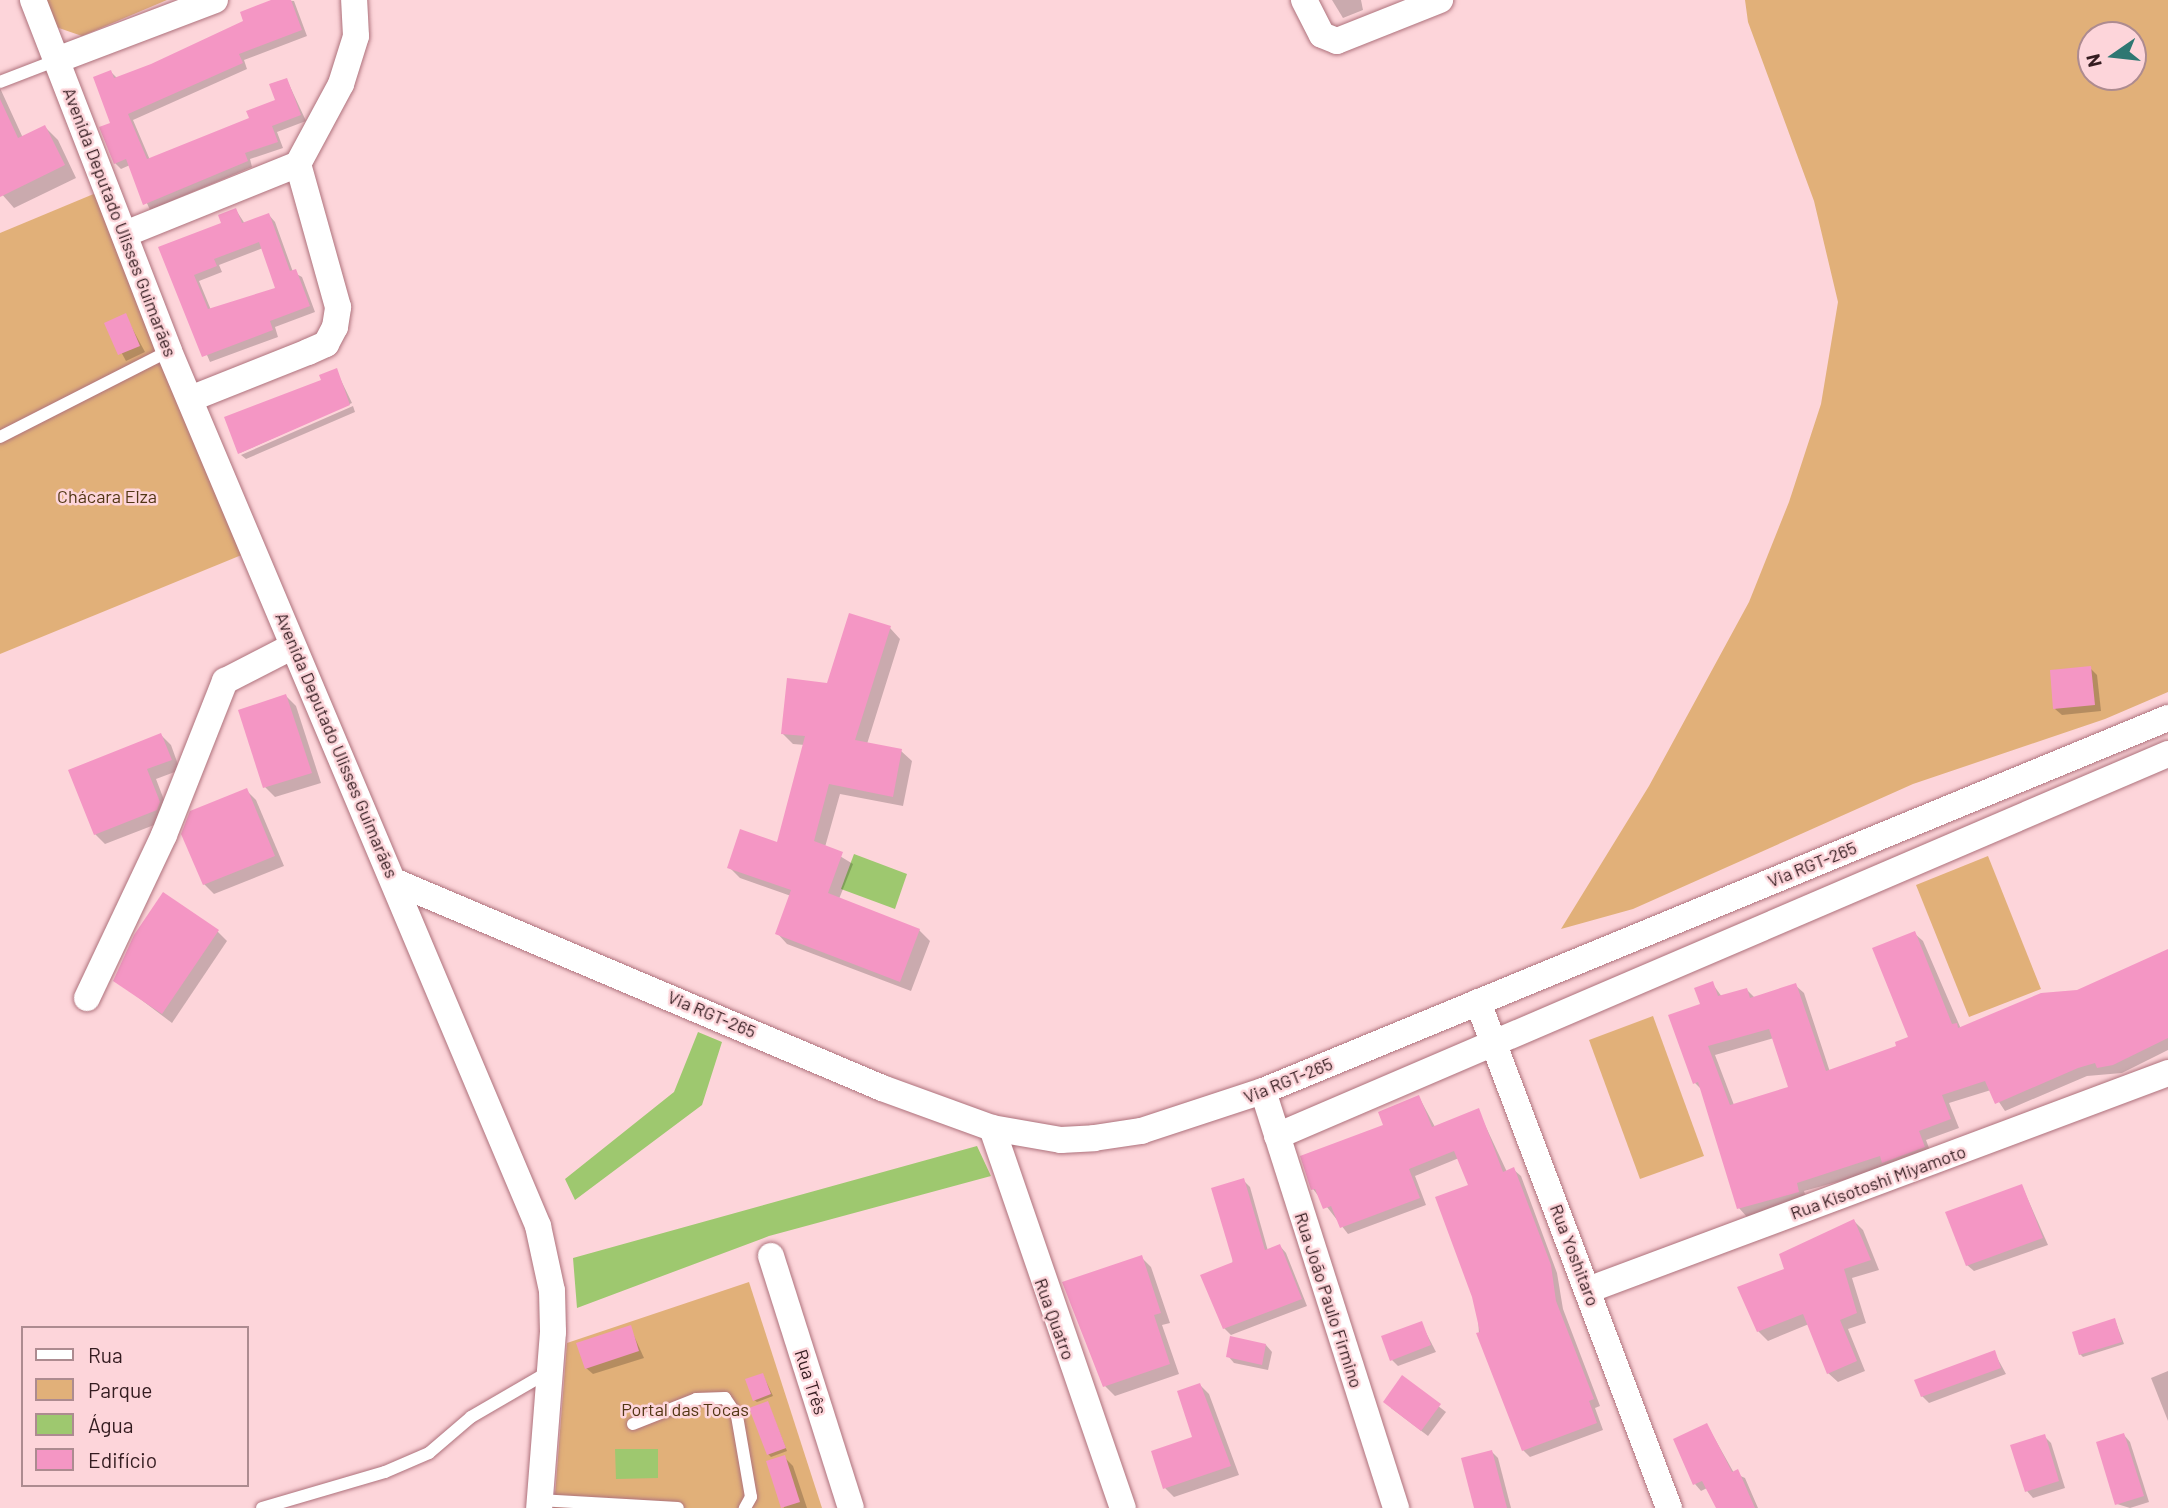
<!DOCTYPE html>
<html>
<head>
<meta charset="utf-8">
<style>
	body { margin:0 }
	#map { position:relative; width:2168px; height:1508px; overflow:hidden; background:#fdd5da; font-family:Barlow,sans-serif }
	div>[style] { position:absolute }
	.green>* { inset:0; background:#e1b079 }
	.water>* { inset:0; background:#9ec86f }
	.shadow>* { inset:0; background:#0003 }
	.building>* { inset:0; background:#f496c4 }
	.roads { filter:drop-shadow(0 0 2px #ae727c) drop-shadow(0 0 2px #ae727c) }
	.service>* { height:12px; margin:-6px; padding:0 6px; transform-origin:6px; border-radius:6px; background:#fff }
	.minor>* { height:26px; margin:-13px; padding:0 13px; transform-origin:13px; border-radius:13px; background:#fff }
	span { translate:-50% -50%; white-space:nowrap; text-align:center; line-height:1.15; -webkit-text-stroke:5px #fdd5da; paint-order:stroke }
	.street-label { font-size:18px; color:#341c20 }
	.park-label { font-size:18px; color:#523614 }
	.legend { position:absolute; left:21px; top:1326px; width:228px; height:161px; box-sizing:border-box; background:#fdd5da; border:2px solid #ad8b90; margin:0; padding:9px 12px; list-style:none; font-size:21px; color:#341c20 }
	.legend li { display:flex; align-items:center; gap:14px; height:35px }
	.legend b { width:35px; border:2px solid #ad8b90 }
	.north { position:absolute; left:2077px; top:21px; width:70px; height:70px; box-sizing:border-box; background:#fdd5da; border:2px solid #ad8b90; border-radius:50%; rotate:256deg; font-size:19px; font-weight:700; line-height:28px; text-align:center; color:#341c20 }
	.north::after { content:''; display:block; margin:auto; width:24px; height:32px; background:#2e7772; clip-path:polygon(50% 0,100% 100%,50% 72%,0 100%) }
</style>
</head>
<body>
<div id="map">
	<div class="green">
		<div style="clip-path:polygon(45px 0,167px 0,82px 36px,56px 27px)"></div>
		<div style="clip-path:polygon(evenodd,1745px 0,2168px 0,2168px 692px,2105px 719px,1913px 784px,1633px 909px,1561px 929px,1649px 786px,1749px 602px,1789px 502px,1821px 404px,1838px 302px,1814px 201px,1748px 22px,1745px 0,2091px 35px,2133px 35px,2133px 77px,2091px 77px,2091px 35px)"></div>
		<div style="clip-path:polygon(96px 193px,244px 554px,0 654px,0 233px)"></div>
		<div style="clip-path:polygon(1988px 856px,2041px 989px,1969px 1017px,1916px 885px)"></div>
		<div style="clip-path:polygon(1653px 1016px,1704px 1156px,1640px 1179px,1589px 1040px)"></div>
		<div style="clip-path:polygon(749px 1282px,822px 1508px,554px 1508px,567px 1343px)"></div>
	</div>
	<div class="water">
		<div style="clip-path:polygon(854px 854px,907px 874px,895px 909px,841px 889px)"></div>
		<div style="clip-path:polygon(698px 1032px,722px 1042px,702px 1105px,575px 1200px,565px 1179px,674px 1092px)"></div>
		<div style="clip-path:polygon(977px 1146px,991px 1176px,769px 1236px,577px 1308px,573px 1258px)"></div>
		<div style="clip-path:polygon(615px 1449px,658px 1449px,658px 1478px,616px 1479px)"></div>
	</div>
	<div class="shadow">
		<div style="clip-path:polygon(276px 0,294px 1px,307px 36px,244px 60px,247px 69px,133px 120px,150px 160px,251px 119px,277px 101px,287px 80px,306px 121px,277px 132px,283px 148px,250px 159px,252px 167px,150px 210px,130px 165px,121px 169px,115px 163px,111px 72px,117px 78px,152px 66px,245px 22px)"></div>
		<div style="clip-path:polygon(1332px 0,1361px 0,1363px 10px,1343px 18px)"></div>
		<div style="clip-path:polygon(0 88px,23px 138px,45px 127px,58px 140px,76px 178px,14px 208px,0 192px)"></div>
		<div style="clip-path:polygon(evenodd,236px 210px,245px 224px,269px 215px,275px 222px,293px 272px,302px 277px,315px 312px,275px 327px,278px 337px,210px 362px,161px 248px,223px 224px,236px 210px,263px 248px,278px 289px,211px 310px,199px 281px,222px 272px,219px 265px,263px 248px)"></div>
		<div style="clip-path:polygon(125px 315px,145px 352px,126px 361px,106px 324px)"></div>
		<div style="clip-path:polygon(336px 370px,352px 403px,240px 453px,227px 418px,323px 381px,321px 376px)"></div>
		<div style="clip-path:polygon(353px 406px,355px 412px,246px 459px,241px 455px)"></div>
		<div style="clip-path:polygon(890px 628px,900px 639px,867px 744px,901px 751px,912px 761px,903px 806px,840px 794px,825px 847px,853px 864px,839px 899px,919px 930px,930px 941px,911px 991px,787px 944px,777px 933px,791px 896px,740px 878px,729px 867px,778px 844px,805px 745px,793px 744px,782px 733px)"></div>
		<div style="clip-path:polygon(2090px 668px,2097px 675px,2101px 711px,2062px 715px,2055px 709px)"></div>
		<div style="clip-path:polygon(286px 696px,296px 706px,321px 783px,275px 797px,265px 787px,240px 711px)"></div>
		<div style="clip-path:polygon(161px 735px,171px 745px,180px 770px,156px 779px,169px 813px,167px 820px,105px 844px,95px 834px)"></div>
		<div style="clip-path:polygon(246px 790px,256px 800px,284px 866px,214px 894px,204px 884px)"></div>
		<div style="clip-path:polygon(217px 931px,227px 941px,172px 1023px,115px 980px)"></div>
		<div style="clip-path:polygon(evenodd,1914px 933px,1923px 941px,1961px 1029px,2077px 991px,2168px 950px,2168px 1050px,2122px 1073px,2087px 1076px,2005px 1111px,1991px 1090px,1949px 1103px,1959px 1128px,1926px 1140px,1932px 1156px,1804px 1191px,1807px 1200px,1747px 1217px,1739px 1208px,1703px 1091px,1695px 1083px,1702px 1005px,1712px 983px,1722px 997px,1747px 990px,1755px 998px,1795px 985px,1804px 993px,1830px 1072px,1898px 1047px,1910px 1038px,1914px 933px,1774px 1038px,1791px 1088px,1734px 1105px,1715px 1055px,1774px 1038px)"></div>
		<div style="clip-path:polygon(1419px 1097px,1435px 1127px,1478px 1110px,1507px 1172px,1514px 1170px,1521px 1176px,1557px 1273px,1563px 1309px,1600px 1406px,1595px 1408px,1603px 1430px,1530px 1457px,1523px 1450px,1479px 1334px,1470px 1186px,1459px 1158px,1415px 1176px,1426px 1205px,1348px 1234px,1313px 1189px)"></div>
		<div style="clip-path:polygon(1243px 1180px,1250px 1187px,1268px 1251px,1280px 1246px,1286px 1253px,1307px 1306px,1231px 1335px,1224px 1328px)"></div>
		<div style="clip-path:polygon(2022px 1186px,2048px 1245px,1974px 1271px,1967px 1265px)"></div>
		<div style="clip-path:polygon(1854px 1221px,1863px 1230px,1879px 1270px,1852px 1278px,1866px 1323px,1848px 1329px,1865px 1371px,1838px 1382px,1828px 1373px,1809px 1324px,1768px 1341px,1758px 1331px,1787px 1270px)"></div>
		<div style="clip-path:polygon(1141px 1257px,1151px 1267px,1170px 1323px,1162px 1325px,1179px 1374px,1115px 1396px,1105px 1386px)"></div>
		<div style="clip-path:polygon(2115px 1320px,2124px 1344px,2083px 1357px,2080px 1354px)"></div>
		<div style="clip-path:polygon(1421px 1323px,1436px 1352px,1398px 1366px,1392px 1360px)"></div>
		<div style="clip-path:polygon(630px 1327px,644px 1358px,593px 1374px,586px 1368px)"></div>
		<div style="clip-path:polygon(1266px 1345px,1272px 1352px,1268px 1370px,1234px 1363px,1228px 1356px)"></div>
		<div style="clip-path:polygon(1994px 1352px,2006px 1374px,1929px 1403px,1922px 1396px)"></div>
		<div style="clip-path:polygon(2168px 1371px,2168px 1421px,2151px 1378px)"></div>
		<div style="clip-path:polygon(763px 1375px,773px 1396px,757px 1402px,754px 1400px)"></div>
		<div style="clip-path:polygon(1402px 1378px,1446px 1412px,1428px 1436px,1391px 1408px)"></div>
		<div style="clip-path:polygon(1200px 1385px,1209px 1394px,1239px 1475px,1174px 1497px,1165px 1488px,1194px 1439px)"></div>
		<div style="clip-path:polygon(768px 1403px,787px 1451px,771px 1457px,768px 1454px)"></div>
		<div style="clip-path:polygon(1707px 1425px,1734px 1473px,1745px 1478px,1758px 1508px,1717px 1508px,1707px 1488px,1701px 1491px,1695px 1484px)"></div>
		<div style="clip-path:polygon(2124px 1435px,2130px 1442px,2149px 1502px,2130px 1508px,2117px 1504px)"></div>
		<div style="clip-path:polygon(2044px 1436px,2051px 1443px,2065px 1488px,2033px 1498px,2027px 1491px)"></div>
		<div style="clip-path:polygon(1492px 1452px,1498px 1458px,1511px 1508px,1476px 1508px)"></div>
		<div style="clip-path:polygon(784px 1457px,793px 1466px,807px 1508px,784px 1508px,768px 1462px)"></div>
	</div>
	<div class="building">
		<div style="clip-path:polygon(271px 0,291px 0,302px 30px,239px 54px,243px 63px,128px 114px,147px 159px,249px 118px,246px 111px,275px 100px,269px 84px,287px 78px,301px 115px,272px 126px,278px 142px,245px 153px,248px 161px,143px 205px,126px 159px,114px 164px,99px 127px,110px 123px,93px 77px,111px 70px,114px 78px,151px 64px,243px 21px,240px 12px)"></div>
		<div style="clip-path:polygon(0 99px,18px 138px,45px 125px,65px 165px,0 197px)"></div>
		<div style="clip-path:polygon(evenodd,236px 208px,242px 223px,269px 213px,290px 271px,296px 269px,310px 306px,270px 321px,273px 330px,202px 357px,158px 247px,221px 223px,218px 215px,236px 208px,259px 242px,275px 288px,208px 309px,194px 275px,217px 266px,214px 259px,259px 242px)"></div>
		<div style="clip-path:polygon(126px 313px,140px 346px,118px 355px,104px 323px)"></div>
		<div style="clip-path:polygon(337px 368px,350px 405px,238px 454px,224px 417px,321px 380px,319px 375px)"></div>
		<div style="clip-path:polygon(849px 613px,891px 626px,855px 740px,902px 749px,893px 797px,829px 784px,814px 841px,843px 852px,828px 893px,920px 929px,900px 982px,775px 934px,791px 890px,727px 868px,740px 829px,777px 842px,805px 736px,781px 734px,787px 678px,827px 683px)"></div>
		<div style="clip-path:polygon(2091px 666px,2095px 705px,2053px 709px,2050px 670px)"></div>
		<div style="clip-path:polygon(286px 694px,312px 773px,263px 788px,238px 710px)"></div>
		<div style="clip-path:polygon(161px 733px,172px 760px,147px 769px,160px 802px,157px 810px,94px 835px,68px 770px)"></div>
		<div style="clip-path:polygon(247px 788px,275px 856px,203px 885px,181px 834px,190px 811px)"></div>
		<div style="clip-path:polygon(163px 892px,219px 930px,162px 1014px,113px 981px,134px 935px)"></div>
		<div style="clip-path:polygon(evenodd,1915px 931px,1952px 1024px,1957px 1023px,1958px 1028px,2041px 993px,2077px 990px,2168px 949px,2168px 1038px,2113px 1065px,2097px 1068px,2095px 1063px,2078px 1068px,1995px 1104px,1985px 1081px,1942px 1095px,1951px 1119px,1919px 1131px,1925px 1147px,1882px 1163px,1880px 1156px,1797px 1183px,1799px 1192px,1737px 1209px,1698px 1082px,1693px 1084px,1668px 1015px,1700px 1004px,1694px 988px,1713px 981px,1718px 996px,1747px 988px,1750px 998px,1796px 983px,1826px 1071px,1896px 1046px,1895px 1042px,1908px 1037px,1872px 948px,1915px 931px,1769px 1029px,1788px 1087px,1730px 1105px,1708px 1046px,1769px 1029px)"></div>
		<div style="clip-path:polygon(1419px 1095px,1432px 1127px,1479px 1108px,1503px 1172px,1514px 1167px,1551px 1265px,1556px 1301px,1594px 1399px,1589px 1401px,1597px 1423px,1522px 1451px,1476px 1333px,1480px 1332px,1472px 1297px,1435px 1197px,1468px 1185px,1454px 1151px,1409px 1169px,1420px 1198px,1340px 1228px,1331px 1206px,1323px 1209px,1315px 1189px,1311px 1190px,1300px 1156px,1383px 1125px,1378px 1112px)"></div>
		<div style="clip-path:polygon(1244px 1178px,1265px 1250px,1280px 1244px,1302px 1299px,1223px 1329px,1200px 1275px,1233px 1262px,1211px 1188px)"></div>
		<div style="clip-path:polygon(2022px 1184px,2043px 1238px,1966px 1266px,1945px 1212px)"></div>
		<div style="clip-path:polygon(1854px 1219px,1871px 1260px,1844px 1269px,1857px 1313px,1840px 1320px,1857px 1361px,1827px 1374px,1803px 1314px,1757px 1332px,1737px 1287px,1784px 1269px,1779px 1254px)"></div>
		<div style="clip-path:polygon(1142px 1255px,1161px 1313px,1154px 1315px,1170px 1364px,1103px 1387px,1062px 1282px)"></div>
		<div style="clip-path:polygon(2115px 1318px,2122px 1342px,2079px 1355px,2072px 1332px)"></div>
		<div style="clip-path:polygon(1422px 1321px,1431px 1345px,1390px 1361px,1381px 1336px)"></div>
		<div style="clip-path:polygon(631px 1325px,639px 1351px,585px 1369px,576px 1343px)"></div>
		<div style="clip-path:polygon(1230px 1336px,1266px 1344px,1262px 1365px,1226px 1357px)"></div>
		<div style="clip-path:polygon(1995px 1350px,2001px 1368px,1921px 1397px,1914px 1380px)"></div>
		<div style="clip-path:polygon(763px 1373px,771px 1394px,753px 1401px,745px 1379px)"></div>
		<div style="clip-path:polygon(1402px 1375px,1441px 1404px,1421px 1431px,1383px 1402px)"></div>
		<div style="clip-path:polygon(1200px 1383px,1231px 1466px,1163px 1489px,1151px 1451px,1192px 1437px,1177px 1391px)"></div>
		<div style="clip-path:polygon(768px 1401px,786px 1448px,767px 1455px,749px 1408px)"></div>
		<div style="clip-path:polygon(1707px 1423px,1732px 1472px,1738px 1469px,1755px 1508px,1716px 1508px,1702px 1481px,1693px 1485px,1673px 1439px)"></div>
		<div style="clip-path:polygon(2124px 1433px,2144px 1496px,2115px 1505px,2096px 1442px)"></div>
		<div style="clip-path:polygon(2045px 1434px,2059px 1481px,2025px 1492px,2010px 1445px)"></div>
		<div style="clip-path:polygon(1492px 1450px,1507px 1508px,1474px 1508px,1461px 1458px)"></div>
		<div style="clip-path:polygon(785px 1455px,800px 1502px,781px 1508px,766px 1461px)"></div>
	</div>
	<div class="roads">
		<div class="service">
			<div style="left:0;top:82px;width:61px;rotate:-21.1deg"></div>
			<div style="left:0;top:437px;width:190px;rotate:-27deg"></div>
			<div style="left:633px;top:1424px;width:68px;rotate:-21.6deg"></div>
			<div style="left:696px;top:1399px;width:29px;rotate:-2deg"></div>
			<div style="left:725px;top:1398px;width:22px;rotate:56deg"></div>
			<div style="left:737px;top:1416px;width:82px;rotate:80.2deg"></div>
			<div style="left:751px;top:1497px;width:13px;rotate:119deg"></div>
			<div style="left:539px;top:1500px;width:139px;rotate:3.3deg"></div>
			<div style="left:262px;top:1508px;width:128px;rotate:-16.3deg"></div>
			<div style="left:385px;top:1472px;width:48px;rotate:-23.4deg"></div>
			<div style="left:429px;top:1453px;width:55px;rotate:-40.6deg"></div>
			<div style="left:471px;top:1417px;width:91px;rotate:-30.2deg"></div>
		</div>
		<div class="minor">
			<div style="left:33px;top:0;width:376px;rotate:68.8deg"></div>
			<div style="left:169px;top:351px;width:950px;rotate:67.13deg"></div>
			<div style="left:538px;top:1226px;width:66px;rotate:77.8deg"></div>
			<div style="left:552px;top:1291px;width:41px;rotate:88.6deg"></div>
			<div style="left:553px;top:1332px;width:177px;rotate:94.5deg"></div>
			<div style="left:1304px;top:0;width:39px;rotate:63deg"></div>
			<div style="left:1322px;top:35px;width:16px;rotate:22deg"></div>
			<div style="left:1337px;top:41px;width:111px;rotate:-21.7deg"></div>
			<div style="left:57px;top:60px;width:169px;rotate:-20.8deg"></div>
			<div style="left:125px;top:234px;width:187px;rotate:-22deg"></div>
			<div style="left:190px;top:399px;width:127px;rotate:-21.7deg"></div>
			<div style="left:308px;top:352px;width:20px;rotate:-24deg"></div>
			<div style="left:326px;top:344px;width:19px;rotate:-62deg"></div>
			<div style="left:335px;top:327px;width:20px;rotate:-81deg"></div>
			<div style="left:338px;top:307px;width:148px;rotate:-105.6deg"></div>
			<div style="left:298px;top:164px;width:91px;rotate:-61.7deg"></div>
			<div style="left:341px;top:84px;width:50px;rotate:-72.6deg"></div>
			<div style="left:356px;top:36px;width:36px;rotate:-93deg"></div>
			<div style="left:396px;top:882px;width:528px;rotate:22.97deg"></div>
			<div style="left:882px;top:1088px;width:117px;rotate:20deg"></div>
			<div style="left:992px;top:1128px;width:70px;rotate:9.9deg"></div>
			<div style="left:1061px;top:1140px;width:33px;rotate:-3deg"></div>
			<div style="left:1094px;top:1138px;width:48px;rotate:-8.5deg"></div>
			<div style="left:1141px;top:1131px;width:128px;rotate:-18.2deg"></div>
			<div style="left:1263px;top:1091px;width:979px;rotate:-22.4deg"></div>
			<div style="left:87px;top:998px;width:180px;rotate:-64.7deg"></div>
			<div style="left:164px;top:835px;width:166px;rotate:-68.4deg"></div>
			<div style="left:225px;top:681px;width:76px;rotate:-27.2deg"></div>
			<div style="left:1478px;top:1002px;width:541px;rotate:69.32deg"></div>
			<div style="left:1263px;top:1091px;width:438px;rotate:72.3deg"></div>
			<div style="left:992px;top:1128px;width:402px;rotate:71deg"></div>
			<div style="left:1277px;top:1136px;width:969px;rotate:-23.21deg"></div>
			<div style="left:771px;top:1256px;width:264px;rotate:72.4deg"></div>
			<div style="left:1588px;top:1290px;width:619px;rotate:-20.51deg"></div>
		</div>
	</div>
	<div class="street-label">
		<span style="left:120px;top:222px;rotate:69deg">Avenida Deputado Ulisses Guimarães</span>
		<span style="left:337px;top:745px;rotate:67deg">Avenida Deputado Ulisses Guimarães</span>
		<span style="left:1812px;top:864px;rotate:-22deg">Via RGT-265</span>
		<span style="left:712px;top:1014px;rotate:23deg">Via RGT-265</span>
		<span style="left:1288px;top:1080px;rotate:-22deg">Via RGT-265</span>
		<span style="left:1878px;top:1182px;rotate:-20deg">Rua Kisotoshi Miyamoto</span>
		<span style="left:1575px;top:1255px;rotate:69deg">Rua Yoshitaro</span>
		<span style="left:1329px;top:1300px;rotate:72deg">Rua João Paulo Firmino</span>
		<span style="left:1055px;top:1319px;rotate:70deg">Rua Quatro</span>
		<span style="left:811px;top:1382px;rotate:72deg">Rua Três</span>
	</div>
	<div class="park-label">
		<span style="left:107px;top:496px">Chácara Elza</span>
		<span style="left:685px;top:1409px">Portal das Tocas</span>
	</div>
	<ul class="legend">
	<li><b style="height:9px;background:#fff"></b>Rua</li>
	<li><b style="height:19px;background:#e1b079"></b>Parque</li>
	<li><b style="height:19px;background:#9ec86f"></b>Água</li>
	<li><b style="height:19px;background:#f496c4"></b>Edifício</li>
	</ul>
	<div class="north">N</div>
</div>
</body>
</html>
